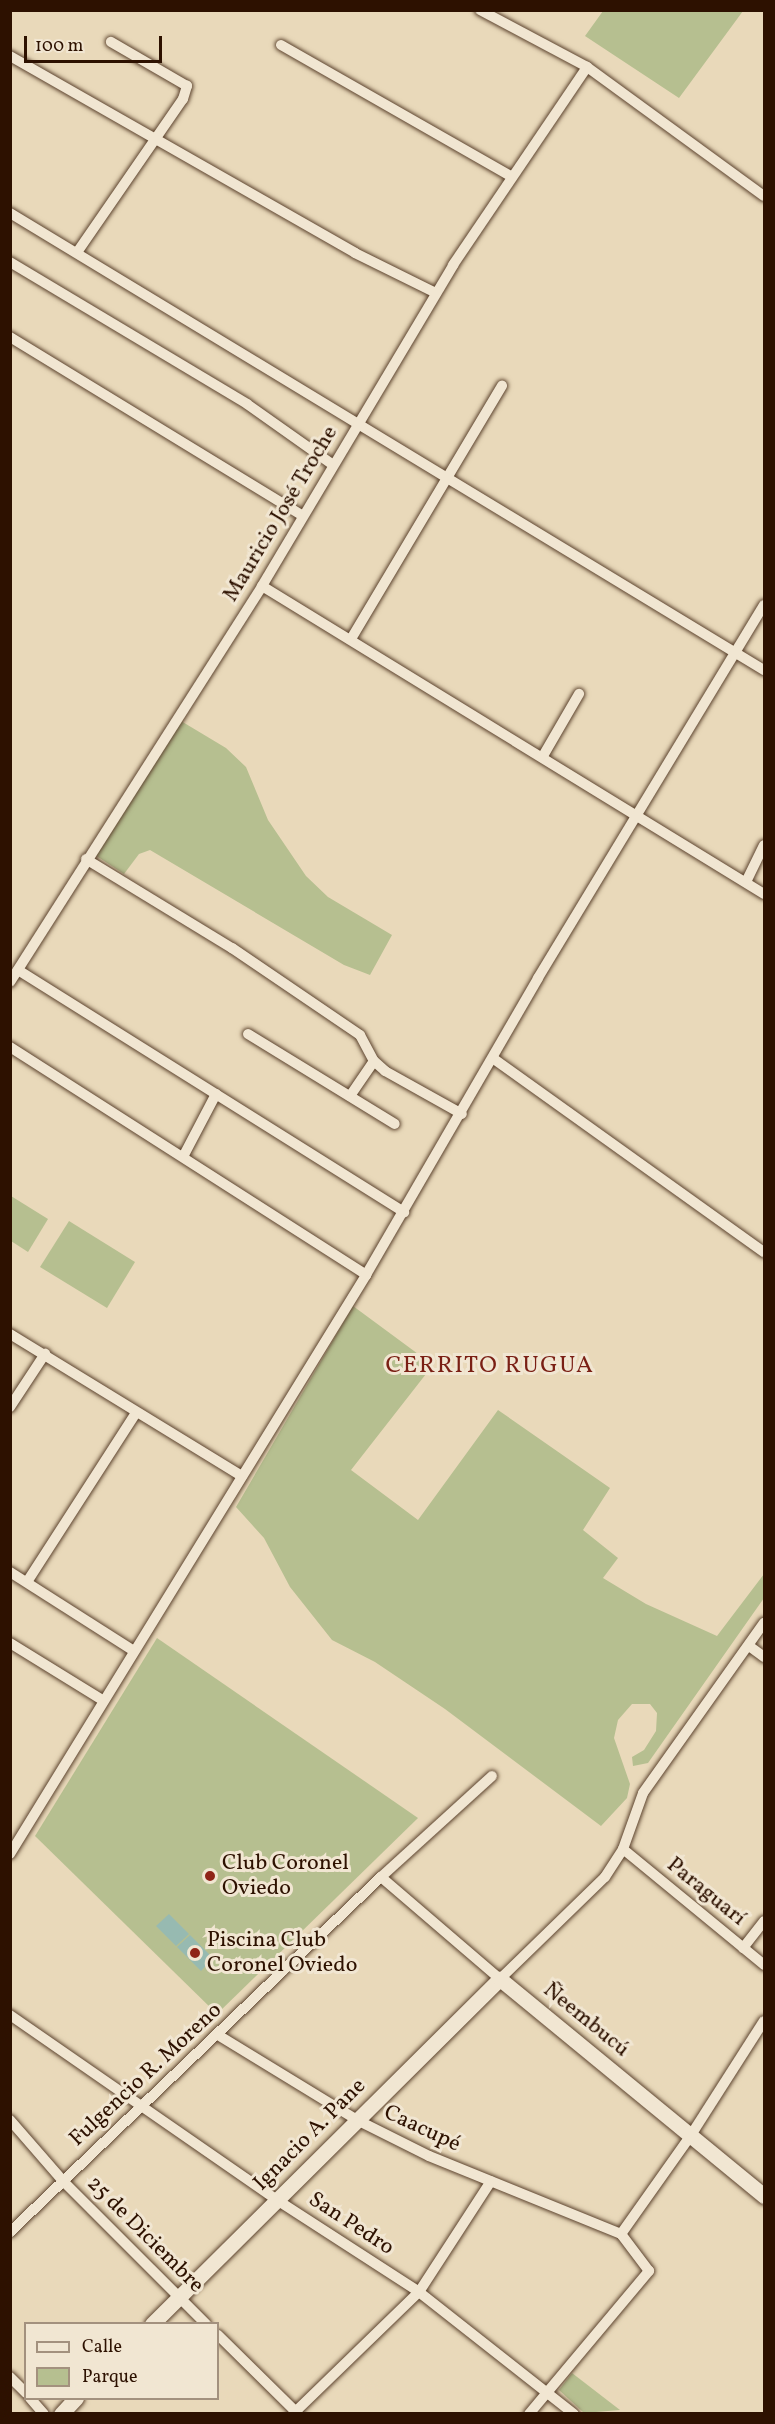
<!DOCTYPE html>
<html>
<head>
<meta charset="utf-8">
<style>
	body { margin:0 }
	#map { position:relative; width:775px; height:2424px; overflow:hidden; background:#e9d9ba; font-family:Vollkorn,serif }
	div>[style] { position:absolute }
	.green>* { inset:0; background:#b6bf90 }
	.water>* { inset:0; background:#97bab1 }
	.roads { filter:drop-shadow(0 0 2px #5c432e) drop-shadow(0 0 2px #5c432e) }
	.street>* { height:10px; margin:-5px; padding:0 5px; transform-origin:5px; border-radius:5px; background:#f1e6d2 }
	.secondary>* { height:15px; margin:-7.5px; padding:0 7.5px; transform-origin:7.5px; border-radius:7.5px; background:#f1e6d2 }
	.dots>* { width:16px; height:16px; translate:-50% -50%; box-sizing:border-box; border:3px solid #f1e6d2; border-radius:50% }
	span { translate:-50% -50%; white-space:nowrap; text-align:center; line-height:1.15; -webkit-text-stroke:6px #f1e6d2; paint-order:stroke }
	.street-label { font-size:22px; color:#2d1100 }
	.poi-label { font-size:22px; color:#2d1100 }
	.left { translate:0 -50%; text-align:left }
	.neighbourhood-label { font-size:24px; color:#7a1f14; letter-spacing:1.5px }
	.frame { position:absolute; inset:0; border:12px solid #2d1100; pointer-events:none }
	.legend { position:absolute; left:24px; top:2322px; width:195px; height:78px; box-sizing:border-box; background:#f1e6d2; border:2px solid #a3917e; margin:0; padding:8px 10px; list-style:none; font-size:18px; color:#2d1100 }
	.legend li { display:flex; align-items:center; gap:12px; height:30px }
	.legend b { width:30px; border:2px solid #a3917e }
	.scale { position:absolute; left:24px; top:36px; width:138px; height:27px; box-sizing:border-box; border:3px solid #2d1100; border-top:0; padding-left:8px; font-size:18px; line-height:21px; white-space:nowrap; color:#2d1100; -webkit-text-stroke:4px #f1e6d2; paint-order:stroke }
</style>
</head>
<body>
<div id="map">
	<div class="green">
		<div style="clip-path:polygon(603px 11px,603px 10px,743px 11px,679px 98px,585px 36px)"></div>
		<div style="clip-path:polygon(181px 721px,226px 748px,246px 767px,268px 820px,306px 876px,328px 897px,392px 935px,370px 975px,344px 965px,150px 850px,139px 854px,124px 874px,95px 855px)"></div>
		<div style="clip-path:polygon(11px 1196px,48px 1219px,28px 1252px,11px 1241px)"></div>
		<div style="clip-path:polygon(69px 1221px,135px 1262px,107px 1308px,40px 1267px)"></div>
		<div style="clip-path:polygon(353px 1306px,433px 1365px,351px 1470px,418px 1520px,498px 1410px,610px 1488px,583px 1530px,618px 1558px,603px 1578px,646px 1604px,717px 1636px,764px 1574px,764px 1598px,648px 1763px,633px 1766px,632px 1757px,644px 1750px,656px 1731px,657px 1713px,650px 1704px,632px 1704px,618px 1720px,614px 1738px,630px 1784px,627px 1798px,601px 1826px,445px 1709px,375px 1662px,332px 1640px,290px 1587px,264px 1538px,236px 1507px)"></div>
		<div style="clip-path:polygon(157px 1638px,418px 1818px,217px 2014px,35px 1836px)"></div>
		<div style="clip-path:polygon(572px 2373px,620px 2410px,584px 2413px,559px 2390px)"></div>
	</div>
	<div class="water">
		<div style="clip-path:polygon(169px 1914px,189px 1934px,176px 1946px,156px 1926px)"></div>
		<div style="clip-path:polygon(190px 1935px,213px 1958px,201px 1971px,177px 1947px)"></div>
	</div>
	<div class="roads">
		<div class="street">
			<div style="left:480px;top:10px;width:121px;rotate:28deg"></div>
			<div style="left:587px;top:67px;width:219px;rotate:36.1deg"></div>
			<div style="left:281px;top:45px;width:265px;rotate:29.7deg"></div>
			<div style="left:10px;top:56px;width:397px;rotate:29.7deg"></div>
			<div style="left:355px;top:253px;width:90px;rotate:26.3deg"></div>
			<div style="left:10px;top:213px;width:882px;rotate:31.22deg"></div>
			<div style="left:78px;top:251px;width:185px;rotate:-55.4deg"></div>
			<div style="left:183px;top:99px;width:14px;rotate:-73deg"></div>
			<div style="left:187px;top:86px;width:88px;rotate:-149.9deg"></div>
			<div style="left:10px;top:262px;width:276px;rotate:30.9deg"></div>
			<div style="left:247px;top:404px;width:105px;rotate:35.3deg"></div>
			<div style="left:10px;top:337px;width:343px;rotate:31.4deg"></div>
			<div style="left:262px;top:586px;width:589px;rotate:31.53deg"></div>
			<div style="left:351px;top:639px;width:295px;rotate:-59.2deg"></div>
			<div style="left:543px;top:756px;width:72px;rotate:-59.9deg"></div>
			<div style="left:86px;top:859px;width:171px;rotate:31.4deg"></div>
			<div style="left:232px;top:948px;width:155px;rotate:34.2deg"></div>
			<div style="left:360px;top:1035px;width:30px;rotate:62deg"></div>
			<div style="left:374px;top:1061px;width:15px;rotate:42deg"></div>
			<div style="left:385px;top:1071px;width:88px;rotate:29.2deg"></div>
			<div style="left:746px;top:882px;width:41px;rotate:-64.1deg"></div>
			<div style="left:18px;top:970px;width:456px;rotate:32.1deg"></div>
			<div style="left:10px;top:982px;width:469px;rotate:-57.5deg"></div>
			<div style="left:262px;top:586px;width:374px;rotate:-59.2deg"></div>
			<div style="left:453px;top:265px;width:239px;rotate:-55.9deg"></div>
			<div style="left:248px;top:1034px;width:172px;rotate:31.5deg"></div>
			<div style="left:10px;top:1047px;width:423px;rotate:32.6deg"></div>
			<div style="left:494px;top:1059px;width:332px;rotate:35.6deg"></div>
			<div style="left:350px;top:1096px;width:42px;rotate:-55.6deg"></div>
			<div style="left:184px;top:1155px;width:69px;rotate:-62.3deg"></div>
			<div style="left:10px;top:1334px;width:272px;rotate:31.5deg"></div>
			<div style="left:10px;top:1407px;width:64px;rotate:-56.6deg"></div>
			<div style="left:10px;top:1572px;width:147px;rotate:32.5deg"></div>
			<div style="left:27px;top:1582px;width:201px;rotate:-57.2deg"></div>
			<div style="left:10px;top:1643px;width:110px;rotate:31.7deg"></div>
			<div style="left:749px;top:1646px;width:19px;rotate:36deg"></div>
			<div style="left:623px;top:1849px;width:183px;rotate:39.4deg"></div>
			<div style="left:10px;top:1854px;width:680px;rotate:-58.41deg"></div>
			<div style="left:366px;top:1275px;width:343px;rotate:-59.9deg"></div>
			<div style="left:538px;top:978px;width:436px;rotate:-58.8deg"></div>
			<div style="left:381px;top:1877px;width:157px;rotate:40.6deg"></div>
			<div style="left:500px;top:1979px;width:146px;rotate:-44.2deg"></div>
			<div style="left:605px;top:1877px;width:33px;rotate:-57deg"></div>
			<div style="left:623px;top:1849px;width:59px;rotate:-70.3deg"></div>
			<div style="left:643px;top:1793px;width:209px;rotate:-54.6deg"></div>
			<div style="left:743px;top:1948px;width:34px;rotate:-52deg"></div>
			<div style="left:10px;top:2015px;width:325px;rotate:34.7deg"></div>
			<div style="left:277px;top:2200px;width:169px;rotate:32.9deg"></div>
			<div style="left:419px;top:2292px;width:197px;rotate:38.2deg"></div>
			<div style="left:218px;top:2035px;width:163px;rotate:31.4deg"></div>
			<div style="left:357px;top:2120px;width:80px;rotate:26.6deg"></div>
			<div style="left:429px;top:2156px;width:207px;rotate:22.1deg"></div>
			<div style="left:10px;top:2120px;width:81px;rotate:49deg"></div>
			<div style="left:63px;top:2181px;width:202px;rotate:45deg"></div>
			<div style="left:10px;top:2232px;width:513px;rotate:-43.74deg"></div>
			<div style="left:381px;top:1877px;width:150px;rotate:-42.3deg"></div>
			<div style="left:621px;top:2234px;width:121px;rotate:-54.7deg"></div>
			<div style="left:691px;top:2135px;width:135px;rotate:-57.4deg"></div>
			<div style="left:218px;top:2335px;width:112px;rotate:44.6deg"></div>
			<div style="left:10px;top:2377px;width:23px;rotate:45deg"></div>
			<div style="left:30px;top:2398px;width:21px;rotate:49deg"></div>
			<div style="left:293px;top:2414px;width:175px;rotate:-44.1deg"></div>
			<div style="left:419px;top:2292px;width:132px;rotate:-57deg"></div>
			<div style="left:529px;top:2414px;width:187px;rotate:-50deg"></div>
			<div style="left:649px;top:2271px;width:46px;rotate:-127.1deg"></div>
		</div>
		<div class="secondary">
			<div style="left:152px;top:2324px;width:490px;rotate:-44.8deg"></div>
			<div style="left:500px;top:1979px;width:342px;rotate:39.4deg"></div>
			<div style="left:61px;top:2414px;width:22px;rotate:-47deg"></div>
		</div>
	</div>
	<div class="dots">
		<div style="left:210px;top:1876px;background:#8f2418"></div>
		<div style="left:195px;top:1953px;background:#8f2418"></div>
	</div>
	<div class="street-label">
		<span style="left:281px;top:514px;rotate:-59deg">Mauricio José Troche</span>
		<span style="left:706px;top:1892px;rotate:39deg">Paraguarí</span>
		<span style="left:586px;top:2020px;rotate:39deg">Ñeembucú</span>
		<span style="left:146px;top:2075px;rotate:-43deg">Fulgencio R. Moreno</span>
		<span style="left:422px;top:2129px;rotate:25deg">Caacupé</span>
		<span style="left:310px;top:2135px;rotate:-45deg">Ignacio A. Pane</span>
		<span style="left:351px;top:2224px;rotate:33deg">San Pedro</span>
		<span style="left:145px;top:2235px;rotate:45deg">25 de Diciembre</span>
	</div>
	<div class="poi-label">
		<span class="left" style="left:222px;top:1876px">Club Coronel<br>Oviedo</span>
		<span class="left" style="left:207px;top:1953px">Piscina Club<br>Coronel Oviedo</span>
	</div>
	<div class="neighbourhood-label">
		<span style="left:490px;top:1367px">CERRITO RUGUA</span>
	</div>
	<div class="frame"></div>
	<ul class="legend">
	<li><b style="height:8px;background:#f1e6d2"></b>Calle</li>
	<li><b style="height:16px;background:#b6bf90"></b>Parque</li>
	</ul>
	<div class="scale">100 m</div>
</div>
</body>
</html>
